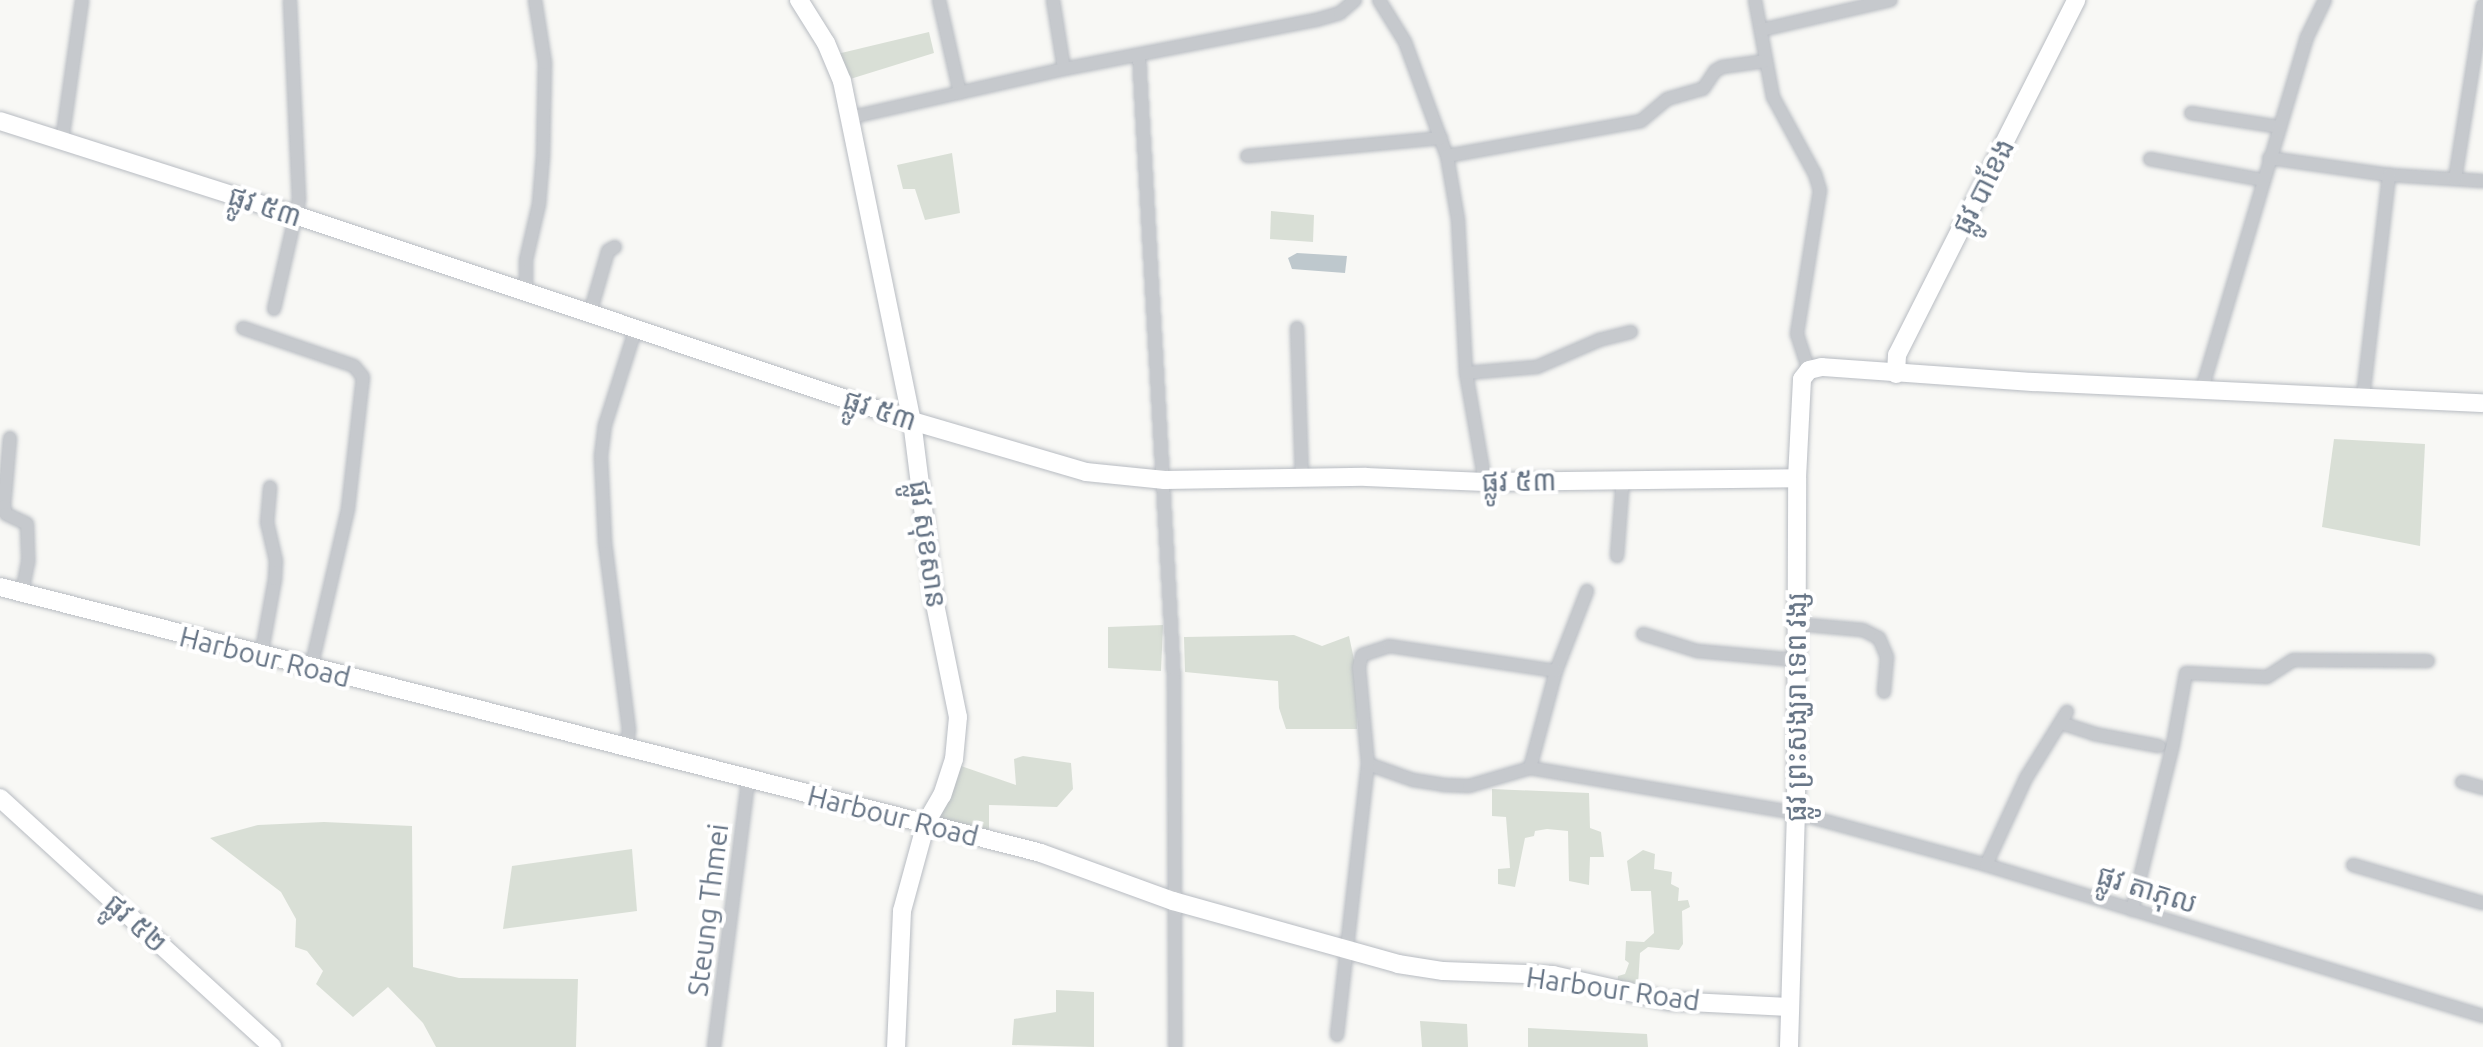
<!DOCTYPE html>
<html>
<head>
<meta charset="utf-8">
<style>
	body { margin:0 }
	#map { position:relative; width:2483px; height:1047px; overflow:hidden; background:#f8f8f5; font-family:Ubuntu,"Noto Sans Khmer",sans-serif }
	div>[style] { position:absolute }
	.green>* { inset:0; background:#d9dfd6 }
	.water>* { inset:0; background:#bec8cd }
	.roads { filter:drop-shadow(0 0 2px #b8bcc2) drop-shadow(0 0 2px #b8bcc2) }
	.street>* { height:12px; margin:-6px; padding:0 6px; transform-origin:6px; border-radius:6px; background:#c6c9cd }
	.secondary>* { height:18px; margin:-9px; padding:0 9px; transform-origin:9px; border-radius:9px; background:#fff }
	span { translate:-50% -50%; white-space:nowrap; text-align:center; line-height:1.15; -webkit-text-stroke:8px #fff; paint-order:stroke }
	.street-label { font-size:28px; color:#677586 }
</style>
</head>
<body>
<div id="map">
	<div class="green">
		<div style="clip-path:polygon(929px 32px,934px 53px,847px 80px,837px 54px)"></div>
		<div style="clip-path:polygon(952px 153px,960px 213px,925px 220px,915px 189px,903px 189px,897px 165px)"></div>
		<div style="clip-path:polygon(1271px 211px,1314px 215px,1313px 242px,1270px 239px)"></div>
		<div style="clip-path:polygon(2334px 439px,2425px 444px,2420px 546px,2322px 527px)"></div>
		<div style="clip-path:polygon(1163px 625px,1161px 671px,1108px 668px,1108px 627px)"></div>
		<div style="clip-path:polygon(1294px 635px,1322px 646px,1349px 636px,1356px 669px,1357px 729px,1286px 729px,1279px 708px,1278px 681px,1185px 672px,1184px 637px)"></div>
		<div style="clip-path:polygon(1023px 756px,1071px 763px,1073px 789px,1057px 807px,989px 805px,989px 830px,974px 833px,937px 819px,961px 766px,1016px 785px,1014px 759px)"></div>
		<div style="clip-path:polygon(1492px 789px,1589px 793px,1590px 828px,1601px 832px,1604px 857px,1590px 857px,1589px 885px,1569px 881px,1568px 831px,1547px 829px,1535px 831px,1534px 836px,1525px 838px,1515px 887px,1498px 884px,1498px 869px,1510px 868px,1506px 817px,1492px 816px)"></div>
		<div style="clip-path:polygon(324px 822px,412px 826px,413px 967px,459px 978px,578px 979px,576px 1047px,436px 1047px,423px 1023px,388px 987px,353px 1017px,316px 984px,323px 971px,307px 951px,295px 947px,296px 919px,281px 892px,210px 838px,258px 825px)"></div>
		<div style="clip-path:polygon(632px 849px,637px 911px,503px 929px,512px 866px)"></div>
		<div style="clip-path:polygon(1643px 850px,1655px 854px,1654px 869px,1672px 872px,1671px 884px,1679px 888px,1678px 901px,1688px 900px,1690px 907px,1682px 911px,1683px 944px,1679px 950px,1648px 947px,1640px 953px,1638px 985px,1617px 985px,1618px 976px,1625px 974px,1629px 963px,1625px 960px,1626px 941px,1644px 942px,1654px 933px,1651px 891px,1631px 891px,1627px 861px)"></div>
		<div style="clip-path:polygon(1056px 990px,1094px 992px,1094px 1047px,1012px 1045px,1014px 1019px,1056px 1012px)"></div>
		<div style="clip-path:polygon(1420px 1021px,1467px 1024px,1468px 1047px,1422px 1047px)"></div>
		<div style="clip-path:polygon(1528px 1028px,1647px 1034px,1648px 1047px,1528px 1047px)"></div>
	</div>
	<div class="water">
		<div style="clip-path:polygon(1297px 253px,1347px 256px,1345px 273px,1292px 269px,1288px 258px)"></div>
	</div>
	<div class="roads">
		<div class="street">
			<div style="left:939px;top:0;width:95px;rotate:77.3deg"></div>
			<div style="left:1053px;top:0;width:70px;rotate:80.9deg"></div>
			<div style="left:1379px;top:0;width:49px;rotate:58.2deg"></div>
			<div style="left:1405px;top:42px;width:121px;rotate:69.8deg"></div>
			<div style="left:1447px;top:156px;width:65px;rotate:80.2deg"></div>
			<div style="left:1458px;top:220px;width:153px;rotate:87deg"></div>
			<div style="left:1466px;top:373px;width:111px;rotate:80.1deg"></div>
			<div style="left:1755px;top:0;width:99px;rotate:79.5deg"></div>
			<div style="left:1773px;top:97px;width:88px;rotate:61.4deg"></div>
			<div style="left:1815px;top:174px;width:17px;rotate:73deg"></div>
			<div style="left:1820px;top:190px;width:146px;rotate:99.1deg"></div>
			<div style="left:1797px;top:334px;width:38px;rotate:72deg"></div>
			<div style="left:1761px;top:30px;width:133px;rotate:-13deg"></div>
			<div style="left:1139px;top:55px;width:625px;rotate:86.79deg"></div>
			<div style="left:1174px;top:679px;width:368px;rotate:89.8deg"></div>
			<div style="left:2191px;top:113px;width:89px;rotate:9deg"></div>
			<div style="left:848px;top:118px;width:221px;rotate:-12.8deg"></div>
			<div style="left:1064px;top:69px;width:257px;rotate:-11deg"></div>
			<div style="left:1316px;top:20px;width:25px;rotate:-16deg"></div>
			<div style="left:1340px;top:13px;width:20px;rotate:-41deg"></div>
			<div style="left:62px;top:141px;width:142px;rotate:-81.9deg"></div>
			<div style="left:1247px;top:156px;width:195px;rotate:-5.3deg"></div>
			<div style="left:1447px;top:156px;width:197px;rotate:-10.2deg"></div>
			<div style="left:1641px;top:121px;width:34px;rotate:-40deg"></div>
			<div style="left:1667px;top:99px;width:37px;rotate:-16deg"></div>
			<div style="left:1703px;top:89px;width:22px;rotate:-56deg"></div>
			<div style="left:1715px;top:71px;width:8px;rotate:-30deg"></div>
			<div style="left:1722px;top:67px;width:44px;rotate:-7.8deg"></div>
			<div style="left:2269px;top:158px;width:121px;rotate:8.1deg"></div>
			<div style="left:2389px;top:175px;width:94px;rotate:3.7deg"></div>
			<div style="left:2150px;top:159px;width:114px;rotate:10.6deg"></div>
			<div style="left:2455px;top:179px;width:176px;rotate:-80.9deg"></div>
			<div style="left:526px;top:292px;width:32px;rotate:-90deg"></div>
			<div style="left:526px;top:260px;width:57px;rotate:-76.9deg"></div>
			<div style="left:539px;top:204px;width:49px;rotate:-85.3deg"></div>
			<div style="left:543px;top:155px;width:92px;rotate:-88.8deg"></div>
			<div style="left:545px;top:63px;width:64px;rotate:-99deg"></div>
			<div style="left:274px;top:309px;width:112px;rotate:-77.1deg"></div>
			<div style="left:299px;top:200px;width:200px;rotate:-92.6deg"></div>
			<div style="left:590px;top:313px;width:65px;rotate:-73.8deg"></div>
			<div style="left:608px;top:251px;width:8px;rotate:-30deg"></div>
			<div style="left:243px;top:328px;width:117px;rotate:18.9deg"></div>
			<div style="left:354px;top:366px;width:14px;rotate:51deg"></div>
			<div style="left:363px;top:377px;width:133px;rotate:96.5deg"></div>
			<div style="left:348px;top:509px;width:163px;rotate:103.1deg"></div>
			<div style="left:1297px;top:328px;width:150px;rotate:88.1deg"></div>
			<div style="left:1466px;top:373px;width:71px;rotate:-4.8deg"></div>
			<div style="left:1537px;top:367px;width:68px;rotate:-23.5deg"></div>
			<div style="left:1599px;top:340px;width:33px;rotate:-14deg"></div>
			<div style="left:2202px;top:389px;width:367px;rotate:-73.4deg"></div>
			<div style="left:2307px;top:37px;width:41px;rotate:-64.1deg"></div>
			<div style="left:2363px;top:397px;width:224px;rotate:-83.3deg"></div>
			<div style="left:10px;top:438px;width:68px;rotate:95deg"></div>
			<div style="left:4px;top:506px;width:8px;rotate:76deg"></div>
			<div style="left:6px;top:514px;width:23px;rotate:25deg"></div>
			<div style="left:27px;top:524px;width:38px;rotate:88deg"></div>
			<div style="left:28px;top:562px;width:31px;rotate:101deg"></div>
			<div style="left:1617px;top:556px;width:78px;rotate:-85.6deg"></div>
			<div style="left:1796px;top:624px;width:67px;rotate:5.1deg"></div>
			<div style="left:1863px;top:630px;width:18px;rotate:27deg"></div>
			<div style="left:1879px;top:638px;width:21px;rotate:67deg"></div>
			<div style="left:1887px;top:657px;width:35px;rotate:95deg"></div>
			<div style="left:1643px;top:634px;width:57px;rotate:17.5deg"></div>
			<div style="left:1697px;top:651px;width:99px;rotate:5.2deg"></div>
			<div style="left:261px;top:656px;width:78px;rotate:-79.7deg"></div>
			<div style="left:275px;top:579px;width:18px;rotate:-87deg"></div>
			<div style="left:276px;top:561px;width:39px;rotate:-103deg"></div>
			<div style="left:267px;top:523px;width:36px;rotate:-85deg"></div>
			<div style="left:2061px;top:723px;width:35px;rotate:18deg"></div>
			<div style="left:2094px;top:734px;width:66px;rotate:10.5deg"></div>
			<div style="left:626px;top:749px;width:19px;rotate:-81deg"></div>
			<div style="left:629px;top:730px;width:190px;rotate:-97.3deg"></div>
			<div style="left:605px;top:542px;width:86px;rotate:-92.7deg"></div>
			<div style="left:601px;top:456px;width:31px;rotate:-83deg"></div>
			<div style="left:605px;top:425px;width:102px;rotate:-72.3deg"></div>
			<div style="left:1368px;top:764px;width:48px;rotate:19.6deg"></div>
			<div style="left:1413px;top:780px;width:30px;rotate:9deg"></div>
			<div style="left:1443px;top:785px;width:26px;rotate:2deg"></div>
			<div style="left:1469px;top:786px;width:64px;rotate:-16.4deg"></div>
			<div style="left:1530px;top:768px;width:270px;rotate:9.6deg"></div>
			<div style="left:1796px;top:813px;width:197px;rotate:15.3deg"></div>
			<div style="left:1986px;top:865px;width:519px;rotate:16.9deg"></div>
			<div style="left:1530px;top:768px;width:100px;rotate:-75deg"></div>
			<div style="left:1556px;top:671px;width:86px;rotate:-68.8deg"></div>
			<div style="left:2462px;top:782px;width:22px;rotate:16deg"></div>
			<div style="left:1986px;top:865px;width:96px;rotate:-65.3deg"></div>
			<div style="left:2026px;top:778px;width:78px;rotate:-58.2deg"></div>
			<div style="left:2353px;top:865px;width:135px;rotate:16.3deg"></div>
			<div style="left:2132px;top:910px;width:171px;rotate:-76.1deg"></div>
			<div style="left:2173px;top:744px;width:72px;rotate:-79.6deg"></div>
			<div style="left:2186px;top:673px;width:81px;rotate:2.8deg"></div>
			<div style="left:2267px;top:677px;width:31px;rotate:-33deg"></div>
			<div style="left:2293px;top:660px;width:135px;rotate:0.4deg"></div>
			<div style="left:1337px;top:1035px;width:273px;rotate:-83.5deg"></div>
			<div style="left:1368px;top:764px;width:97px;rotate:-95.3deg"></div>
			<div style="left:1359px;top:667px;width:12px;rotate:-76deg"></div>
			<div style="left:1362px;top:655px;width:28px;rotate:-18deg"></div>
			<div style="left:1389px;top:646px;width:169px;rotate:8.5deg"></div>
			<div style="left:714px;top:1047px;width:269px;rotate:-82.7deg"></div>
		</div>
		<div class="secondary">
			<div style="left:799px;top:0;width:51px;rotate:57.9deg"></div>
			<div style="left:826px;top:43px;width:41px;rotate:67.2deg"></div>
			<div style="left:842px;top:81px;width:347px;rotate:78.4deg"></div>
			<div style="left:912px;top:421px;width:184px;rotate:82.8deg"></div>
			<div style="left:935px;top:604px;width:115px;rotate:78.5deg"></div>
			<div style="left:958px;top:717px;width:42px;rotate:95.4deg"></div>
			<div style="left:954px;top:759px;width:38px;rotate:108deg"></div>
			<div style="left:942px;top:795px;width:32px;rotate:120deg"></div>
			<div style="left:926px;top:823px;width:91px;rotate:105.3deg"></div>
			<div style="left:902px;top:911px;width:136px;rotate:92.5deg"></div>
			<div style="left:0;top:121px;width:310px;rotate:17.7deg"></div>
			<div style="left:295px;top:215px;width:650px;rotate:18.46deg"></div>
			<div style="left:912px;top:421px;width:181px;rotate:16.3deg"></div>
			<div style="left:1086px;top:472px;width:79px;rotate:5.8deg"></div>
			<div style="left:1165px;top:480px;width:201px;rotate:-0.9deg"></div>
			<div style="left:1366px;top:477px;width:119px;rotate:2.4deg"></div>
			<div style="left:1485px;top:482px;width:312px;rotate:-0.7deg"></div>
			<div style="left:1896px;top:374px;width:19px;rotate:-87deg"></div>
			<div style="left:1897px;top:355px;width:398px;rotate:-63.2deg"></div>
			<div style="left:0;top:587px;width:1074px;rotate:14.33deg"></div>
			<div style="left:1041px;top:853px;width:140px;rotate:20deg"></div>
			<div style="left:1173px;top:901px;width:234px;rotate:15.6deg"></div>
			<div style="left:1398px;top:964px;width:46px;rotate:8.8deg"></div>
			<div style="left:1443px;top:971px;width:110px;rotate:2.1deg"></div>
			<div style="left:1553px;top:975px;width:119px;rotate:12.6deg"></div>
			<div style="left:1669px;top:1001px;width:120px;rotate:2.9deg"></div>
			<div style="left:0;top:798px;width:369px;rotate:42.4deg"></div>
			<div style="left:1789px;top:1047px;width:234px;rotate:-88.3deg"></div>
			<div style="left:1796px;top:813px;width:335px;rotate:-89.8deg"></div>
			<div style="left:1797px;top:478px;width:99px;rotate:-87.1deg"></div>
			<div style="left:1802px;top:379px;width:11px;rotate:-52deg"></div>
			<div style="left:1809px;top:370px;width:13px;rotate:-13deg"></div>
			<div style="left:1822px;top:367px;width:212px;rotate:4.1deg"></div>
			<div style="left:2033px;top:382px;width:450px;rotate:2.7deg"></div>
		</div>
	</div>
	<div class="street-label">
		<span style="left:1983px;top:186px;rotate:-63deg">ផ្លូវ បាខែង</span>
		<span style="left:265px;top:206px;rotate:18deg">ផ្លូវ ៥៣</span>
		<span style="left:880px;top:410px;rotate:18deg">ផ្លូវ ៥៣</span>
		<span style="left:1519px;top:481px;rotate:-1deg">ផ្លូវ ៥៣</span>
		<span style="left:928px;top:544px;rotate:82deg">ផ្លូវ សុខសាន</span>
		<span style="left:265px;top:657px;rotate:14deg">Harbour Road</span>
		<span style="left:1796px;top:707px;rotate:-90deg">ផ្លូវ ព្រះសង្ឃរា ទេព វង្ស</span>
		<span style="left:893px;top:816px;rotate:14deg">Harbour Road</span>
		<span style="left:2147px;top:889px;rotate:17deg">ផ្លូវ តាភុល</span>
		<span style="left:708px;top:910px;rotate:-83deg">Steung Thmei</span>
		<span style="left:136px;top:923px;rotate:42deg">ផ្លូវ ៥២</span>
		<span style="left:1613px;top:989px;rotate:8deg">Harbour Road</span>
	</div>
</div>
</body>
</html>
